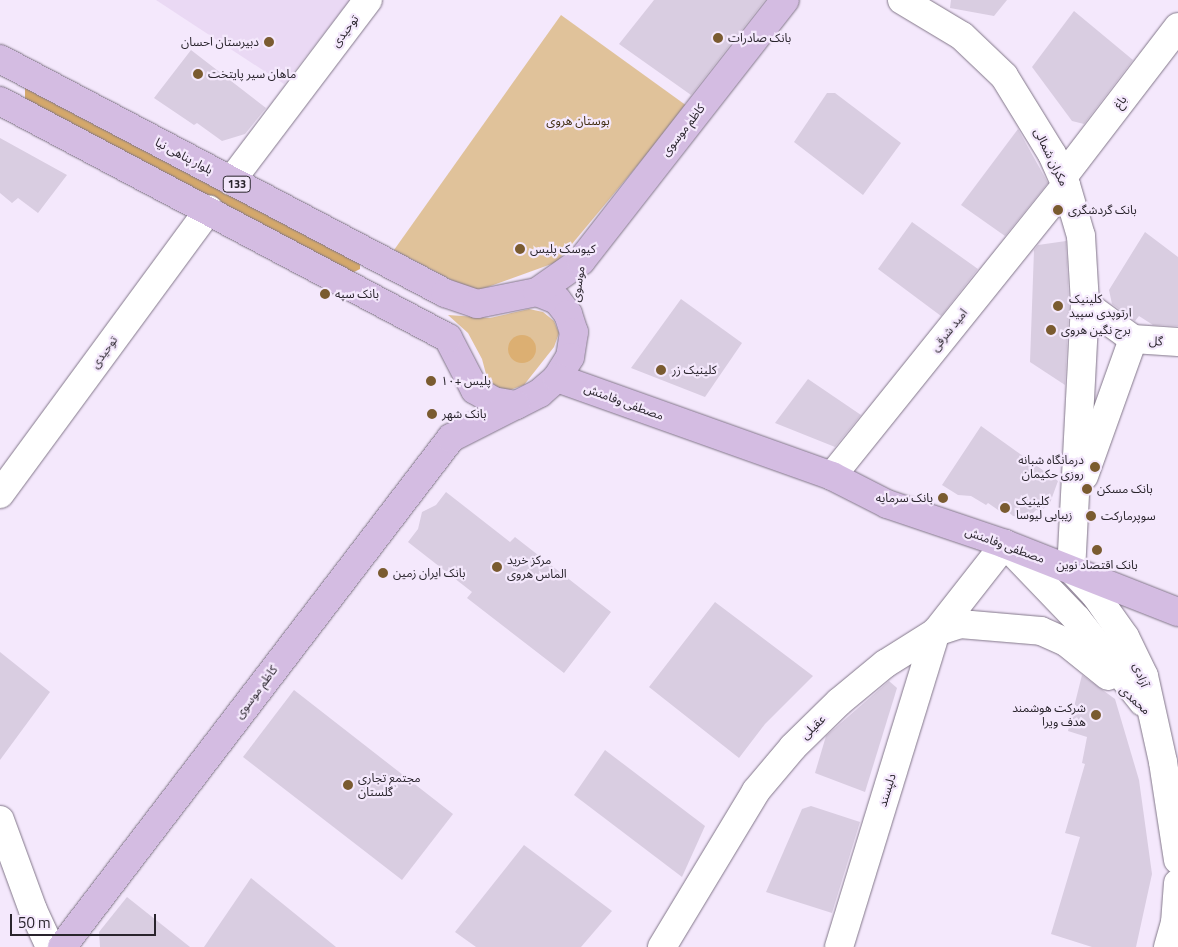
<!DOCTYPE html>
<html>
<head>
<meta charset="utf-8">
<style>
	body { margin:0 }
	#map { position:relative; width:1178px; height:947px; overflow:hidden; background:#f4e8fc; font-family:"Titillium Web","Noto Sans Arabic",sans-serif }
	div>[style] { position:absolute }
	.built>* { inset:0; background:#ead9f4 }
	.green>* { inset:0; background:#e0c29a }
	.forest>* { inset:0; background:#d4a86b }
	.water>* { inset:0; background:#dcaf72 }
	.round { border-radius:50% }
	.building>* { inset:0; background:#d9cde1 }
	.roads { filter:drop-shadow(0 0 1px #827789) drop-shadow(0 0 1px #827789) }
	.minor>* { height:28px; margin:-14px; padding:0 14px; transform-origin:14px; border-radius:14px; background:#fff }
	.major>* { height:28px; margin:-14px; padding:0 14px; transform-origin:14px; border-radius:14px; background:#d4bce2 }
	.dots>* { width:14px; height:14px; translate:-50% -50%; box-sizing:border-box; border:2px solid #f4e8fc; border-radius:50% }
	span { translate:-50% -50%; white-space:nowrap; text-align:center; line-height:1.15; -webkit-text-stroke:4.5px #f4e8fc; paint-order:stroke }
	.shield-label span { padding:1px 4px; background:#f4e8fc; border:1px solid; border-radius:4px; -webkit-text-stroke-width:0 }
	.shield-label { font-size:11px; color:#29242c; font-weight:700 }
	.street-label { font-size:12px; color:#29242c }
	.poi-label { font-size:12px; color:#29242c }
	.left { translate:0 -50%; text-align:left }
	.right { translate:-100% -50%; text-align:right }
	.park-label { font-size:12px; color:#402d11 }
	.scale { position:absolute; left:10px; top:914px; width:146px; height:22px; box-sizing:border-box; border:2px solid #29242c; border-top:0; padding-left:6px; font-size:15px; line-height:18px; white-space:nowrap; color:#29242c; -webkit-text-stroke:4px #f4e8fc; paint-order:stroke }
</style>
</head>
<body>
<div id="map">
	<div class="built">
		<div style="clip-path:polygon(156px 0,350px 0,284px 84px)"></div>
	</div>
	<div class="green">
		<div style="clip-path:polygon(561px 15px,687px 106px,557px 262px,474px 292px,394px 250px)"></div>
		<div style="clip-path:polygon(529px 309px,543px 312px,554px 321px,559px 333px,554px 347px,524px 385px,510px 390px,496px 388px,486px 374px,482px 359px,468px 333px,448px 315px,490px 318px)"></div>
	</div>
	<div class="forest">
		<div style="clip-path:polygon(25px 88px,360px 264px,360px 269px,352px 273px,25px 99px)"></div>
	</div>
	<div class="water">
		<div class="round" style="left:508px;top:335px;width:28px;height:28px"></div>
	</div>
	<div class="building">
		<div style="clip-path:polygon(654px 0,765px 0,691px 95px,619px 44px)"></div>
		<div style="clip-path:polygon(951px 0,1007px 0,994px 16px,950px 8px)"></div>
		<div style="clip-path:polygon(1074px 11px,1133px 60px,1084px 124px,1072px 121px,1032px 67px)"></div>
		<div style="clip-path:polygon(191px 50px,266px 108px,245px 134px,222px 141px,197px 123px,194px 125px,154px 98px)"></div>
		<div style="clip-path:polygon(827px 93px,835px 93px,901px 143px,863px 195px,794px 142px)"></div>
		<div style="clip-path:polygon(1018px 129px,1048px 183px,1005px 236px,961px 205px)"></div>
		<div style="clip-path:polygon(0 138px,67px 175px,38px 213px,18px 198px,12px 203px,0 193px)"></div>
		<div style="clip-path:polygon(912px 222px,978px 269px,941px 316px,878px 269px)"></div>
		<div style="clip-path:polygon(1145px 232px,1178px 257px,1178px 326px,1153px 325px,1139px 316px,1135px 321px,1112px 304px,1109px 290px)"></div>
		<div style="clip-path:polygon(1066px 241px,1069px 304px,1065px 385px,1030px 362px,1034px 250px,1038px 245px)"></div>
		<div style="clip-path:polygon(681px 299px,742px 343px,705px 397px,631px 368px)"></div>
		<div style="clip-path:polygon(808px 379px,861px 415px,835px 447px,775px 423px)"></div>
		<div style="clip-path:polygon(981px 426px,1058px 481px,1050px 503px,1041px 511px,1036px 510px,1028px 518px,1013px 516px,1005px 509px,1001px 512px,988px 503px,986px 505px,971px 496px,958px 495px,942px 485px)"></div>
		<div style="clip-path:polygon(446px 492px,510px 542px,515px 537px,611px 612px,564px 673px,467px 598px,472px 592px,408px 542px,418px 529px,422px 512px,436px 505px)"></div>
		<div style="clip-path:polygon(715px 602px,813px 676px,765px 724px,739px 758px,649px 687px)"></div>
		<div style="clip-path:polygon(0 652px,50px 692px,0 760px)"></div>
		<div style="clip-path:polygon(1082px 675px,1115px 699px,1139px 780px,1152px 874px,1136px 947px,1092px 947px,1051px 934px,1080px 837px,1065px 833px,1085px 764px,1082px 763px,1087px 737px,1068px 731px)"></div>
		<div style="clip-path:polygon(889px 681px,897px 688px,865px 792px,815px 773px,826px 736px)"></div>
		<div style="clip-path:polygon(294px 690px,453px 814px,402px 880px,243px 757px)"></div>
		<div style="clip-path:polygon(605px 750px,705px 826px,682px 877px,574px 795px)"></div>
		<div style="clip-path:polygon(811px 806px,860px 822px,832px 913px,766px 892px,802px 809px)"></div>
		<div style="clip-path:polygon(524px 845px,612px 911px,581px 947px,476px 947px,455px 932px)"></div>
		<div style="clip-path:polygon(251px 878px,336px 947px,204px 947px)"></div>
		<div style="clip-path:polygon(127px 897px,190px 947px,100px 947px,99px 932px)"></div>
	</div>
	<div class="roads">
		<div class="minor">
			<div style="left:902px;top:0;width:70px;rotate:31deg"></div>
			<div style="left:962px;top:36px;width:58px;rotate:43.6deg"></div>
			<div style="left:1004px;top:76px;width:92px;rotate:58.4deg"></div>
			<div style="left:1052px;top:154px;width:34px;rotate:66deg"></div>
			<div style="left:1066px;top:185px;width:53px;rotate:73.6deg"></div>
			<div style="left:1081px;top:236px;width:68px;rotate:86.6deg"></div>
			<div style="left:1085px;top:304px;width:265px;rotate:93deg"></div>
			<div style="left:1071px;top:569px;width:37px;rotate:47deg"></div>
			<div style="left:1096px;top:596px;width:50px;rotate:54.7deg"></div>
			<div style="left:1125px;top:637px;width:43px;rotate:64deg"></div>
			<div style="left:1144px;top:676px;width:88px;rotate:77.5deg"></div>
			<div style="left:1163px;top:762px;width:99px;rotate:81.3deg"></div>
			<div style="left:1063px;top:177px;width:189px;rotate:-52.5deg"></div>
			<div style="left:231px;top:181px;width:227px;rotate:-52.9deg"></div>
			<div style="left:1085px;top:304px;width:59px;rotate:36.1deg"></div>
			<div style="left:1133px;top:339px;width:45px;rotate:3.8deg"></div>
			<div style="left:832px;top:476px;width:373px;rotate:-51.2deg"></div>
			<div style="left:1084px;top:476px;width:145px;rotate:-70.3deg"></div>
			<div style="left:0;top:494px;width:353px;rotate:-53.7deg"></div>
			<div style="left:936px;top:632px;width:25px;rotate:-18deg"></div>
			<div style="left:960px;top:624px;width:81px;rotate:4.9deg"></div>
			<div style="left:1041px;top:631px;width:27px;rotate:24deg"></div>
			<div style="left:1066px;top:642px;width:54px;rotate:39deg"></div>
			<div style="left:0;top:820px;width:96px;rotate:69.9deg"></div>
			<div style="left:33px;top:910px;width:41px;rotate:65.3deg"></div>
			<div style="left:662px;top:947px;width:182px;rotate:-58.9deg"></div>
			<div style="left:756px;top:791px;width:57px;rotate:-49.9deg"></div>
			<div style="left:793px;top:747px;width:64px;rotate:-44.4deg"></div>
			<div style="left:839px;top:702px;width:60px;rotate:-39.6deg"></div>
			<div style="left:885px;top:664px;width:60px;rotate:-32.1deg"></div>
			<div style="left:936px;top:632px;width:112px;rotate:-51.9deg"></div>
			<div style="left:1005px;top:544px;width:104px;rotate:46.2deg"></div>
			<div style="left:1077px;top:619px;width:106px;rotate:51.5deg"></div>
			<div style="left:839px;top:947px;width:330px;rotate:-72.9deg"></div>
			<div style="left:1168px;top:947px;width:25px;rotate:-74deg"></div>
			<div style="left:1175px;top:923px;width:40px;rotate:-85.7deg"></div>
		</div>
		<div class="major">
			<div style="left:0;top:59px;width:503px;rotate:27.74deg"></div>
			<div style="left:445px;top:293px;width:34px;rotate:19deg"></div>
			<div style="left:477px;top:304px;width:61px;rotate:-11.3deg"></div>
			<div style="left:537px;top:292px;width:22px;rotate:22deg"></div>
			<div style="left:557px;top:300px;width:18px;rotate:52deg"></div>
			<div style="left:568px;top:314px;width:19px;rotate:72deg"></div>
			<div style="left:574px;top:332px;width:25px;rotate:99deg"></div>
			<div style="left:570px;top:357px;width:25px;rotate:122deg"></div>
			<div style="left:557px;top:378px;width:23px;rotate:139deg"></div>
			<div style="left:540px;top:393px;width:27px;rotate:153deg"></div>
			<div style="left:516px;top:405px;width:22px;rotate:-170deg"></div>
			<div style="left:494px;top:401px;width:22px;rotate:-150deg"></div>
			<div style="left:475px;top:390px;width:59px;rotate:-117.4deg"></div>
			<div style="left:448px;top:338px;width:507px;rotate:-152.12deg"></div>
			<div style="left:537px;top:292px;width:54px;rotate:-35.2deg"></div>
			<div style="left:581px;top:261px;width:331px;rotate:-52deg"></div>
			<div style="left:557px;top:378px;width:292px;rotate:19.6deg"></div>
			<div style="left:832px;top:476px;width:62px;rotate:27deg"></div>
			<div style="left:887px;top:504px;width:125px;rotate:18.7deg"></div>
			<div style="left:1005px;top:544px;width:186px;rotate:21.5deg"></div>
			<div style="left:62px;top:947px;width:641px;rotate:-52.61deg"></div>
			<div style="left:451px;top:438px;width:73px;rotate:-26.9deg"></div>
		</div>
	</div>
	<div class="dots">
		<div style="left:718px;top:38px;background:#7a5b30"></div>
		<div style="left:269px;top:42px;background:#7a5b30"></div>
		<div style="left:198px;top:74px;background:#7a5b30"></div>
		<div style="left:1058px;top:210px;background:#7a5b30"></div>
		<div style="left:520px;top:249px;background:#7a5b30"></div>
		<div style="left:325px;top:294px;background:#7a5b30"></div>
		<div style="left:1058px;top:306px;background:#7a5b30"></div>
		<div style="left:1051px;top:330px;background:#7a5b30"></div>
		<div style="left:661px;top:370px;background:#7a5b30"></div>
		<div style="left:431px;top:381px;background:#7a5b30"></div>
		<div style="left:432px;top:414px;background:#7a5b30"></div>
		<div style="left:1095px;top:467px;background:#7a5b30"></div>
		<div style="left:1087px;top:489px;background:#7a5b30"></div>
		<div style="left:943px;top:498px;background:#7a5b30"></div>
		<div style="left:1005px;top:508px;background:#7a5b30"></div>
		<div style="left:1091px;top:516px;background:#7a5b30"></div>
		<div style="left:1097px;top:550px;background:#7a5b30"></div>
		<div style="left:497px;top:567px;background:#7a5b30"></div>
		<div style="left:383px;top:573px;background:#7a5b30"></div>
		<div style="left:1096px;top:715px;background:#7a5b30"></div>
		<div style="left:348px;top:785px;background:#7a5b30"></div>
	</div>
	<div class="shield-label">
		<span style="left:237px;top:184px">133</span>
	</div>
	<div class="street-label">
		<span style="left:345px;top:31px;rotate:-53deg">توحیدی</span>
		<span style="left:1120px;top:102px;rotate:-53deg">باغ</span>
		<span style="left:683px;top:130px;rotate:-52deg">کاظم موسوی</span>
		<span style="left:184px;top:156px;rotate:28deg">بلوار پناهی نیا</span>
		<span style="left:1051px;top:157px;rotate:64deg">مکران شمالی</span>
		<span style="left:578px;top:284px;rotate:-82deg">موسوی</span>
		<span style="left:949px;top:330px;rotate:-51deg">امید شرقی</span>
		<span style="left:1156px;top:341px;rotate:4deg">گل</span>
		<span style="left:104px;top:352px;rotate:-54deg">توحیدی</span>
		<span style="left:624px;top:402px;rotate:20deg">مصطفی وفامنش</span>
		<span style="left:1005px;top:545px;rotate:20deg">مصطفی وفامنش</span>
		<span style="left:1141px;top:675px;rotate:70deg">آزادی</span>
		<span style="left:256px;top:692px;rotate:-53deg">کاظم موسوی</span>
		<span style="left:1135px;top:700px;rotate:42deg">محمدی</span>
		<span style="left:813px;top:727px;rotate:-44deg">عقیلی</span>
		<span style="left:887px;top:790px;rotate:-73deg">دلپسند</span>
	</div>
	<div class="poi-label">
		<span class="left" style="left:728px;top:38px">بانک صادرات</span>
		<span class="right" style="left:259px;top:42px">دبیرستان احسان</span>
		<span class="left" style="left:208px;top:74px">ماهان سیر پایتخت</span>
		<span class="left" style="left:1068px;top:210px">بانک گردشگری</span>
		<span class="left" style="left:530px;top:249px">کیوسک پلیس</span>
		<span class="left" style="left:335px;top:294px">بانک سپه</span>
		<span class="left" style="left:1069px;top:306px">کلینیک<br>ارتوپدی سپید</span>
		<span class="left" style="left:1061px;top:330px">برج نگین هروی</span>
		<span class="left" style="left:672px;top:370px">کلینیک زر</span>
		<span class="left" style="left:441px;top:381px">پلیس +۱۰</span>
		<span class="left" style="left:442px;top:414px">بانک شهر</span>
		<span class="right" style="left:1084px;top:467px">درمانگاه شبانه<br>روزی حکیمان</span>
		<span class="left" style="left:1097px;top:489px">بانک مسکن</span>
		<span class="right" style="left:933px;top:498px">بانک سرمایه</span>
		<span class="left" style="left:1016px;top:508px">کلینیک<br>زیبایی لیوسا</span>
		<span class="left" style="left:1101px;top:516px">سوپرمارکت</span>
		<span class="left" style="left:507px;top:567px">مرکز خرید<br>الماس هروی</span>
		<span style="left:1097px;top:565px">بانک اقتصاد نوین</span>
		<span class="left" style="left:393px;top:573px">بانک ایران زمین</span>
		<span class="right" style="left:1086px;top:715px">شرکت هوشمند<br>هدف ویرا</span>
		<span class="left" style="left:358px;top:785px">مجتمع تجاری<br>گلستان</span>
	</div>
	<div class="park-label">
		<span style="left:578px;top:121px">بوستان هروی</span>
	</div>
	<div class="scale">50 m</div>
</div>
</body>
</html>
